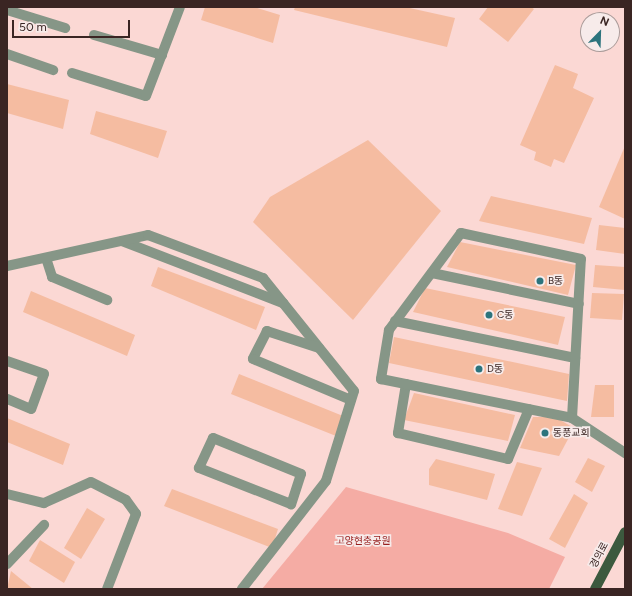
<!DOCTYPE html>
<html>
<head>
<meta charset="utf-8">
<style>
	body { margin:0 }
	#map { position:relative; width:632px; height:596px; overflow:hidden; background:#fbd8d4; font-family:Figtree,"Noto Sans KR",sans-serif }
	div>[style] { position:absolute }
	.green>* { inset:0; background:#f5aca4 }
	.building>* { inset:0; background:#f5bca1 }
	.minor>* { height:10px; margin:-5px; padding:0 5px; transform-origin:5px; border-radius:5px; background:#869687 }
	.major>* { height:10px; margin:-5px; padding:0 5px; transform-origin:5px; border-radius:5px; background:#3c593e }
	.dots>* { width:11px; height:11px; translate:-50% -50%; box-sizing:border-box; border:2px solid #f7ebea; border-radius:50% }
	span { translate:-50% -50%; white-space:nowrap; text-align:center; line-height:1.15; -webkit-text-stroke:3.5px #f7ebea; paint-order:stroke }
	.poi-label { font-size:10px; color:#3a2523 }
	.left { translate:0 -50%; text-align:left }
	.park-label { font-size:10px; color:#982020 }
	.street-label { font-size:10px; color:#3a2523 }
	.frame { position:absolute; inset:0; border:8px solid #3a2523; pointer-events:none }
	.north { position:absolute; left:580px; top:12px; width:40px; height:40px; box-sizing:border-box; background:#f7ebea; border:1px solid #ab9c9a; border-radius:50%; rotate:23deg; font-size:11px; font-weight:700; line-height:16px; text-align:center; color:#3a2523 }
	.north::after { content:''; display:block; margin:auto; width:14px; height:18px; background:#2c747d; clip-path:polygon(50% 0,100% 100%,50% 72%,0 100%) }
	.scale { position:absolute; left:12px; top:20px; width:118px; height:18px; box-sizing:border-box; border:2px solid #3a2523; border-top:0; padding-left:5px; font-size:12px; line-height:14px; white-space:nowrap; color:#3a2523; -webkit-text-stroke:3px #f7ebea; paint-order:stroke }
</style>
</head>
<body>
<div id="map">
	<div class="green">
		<div style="clip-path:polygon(346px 487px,508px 533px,565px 557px,549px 589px,262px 589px)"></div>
	</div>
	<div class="building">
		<div style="clip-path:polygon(205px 7px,254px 7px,280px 15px,273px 43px,201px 20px)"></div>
		<div style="clip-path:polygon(295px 7px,405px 7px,455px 18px,447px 47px,294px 10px)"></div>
		<div style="clip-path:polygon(488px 7px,531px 7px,534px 9px,508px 42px,479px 19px)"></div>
		<div style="clip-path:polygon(555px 65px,578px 74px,573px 88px,594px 98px,564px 163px,554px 159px,551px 167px,534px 160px,536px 152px,520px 145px)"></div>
		<div style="clip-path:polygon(7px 84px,69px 100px,63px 129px,7px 113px)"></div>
		<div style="clip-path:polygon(96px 111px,167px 131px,158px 158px,90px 134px)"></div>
		<div style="clip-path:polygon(368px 140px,441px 211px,353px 320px,253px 222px,270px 197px)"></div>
		<div style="clip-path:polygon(625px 146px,625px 219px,599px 207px)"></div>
		<div style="clip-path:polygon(491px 196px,592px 218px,584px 244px,479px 221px)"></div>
		<div style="clip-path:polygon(599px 225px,625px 228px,625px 254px,596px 250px)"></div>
		<div style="clip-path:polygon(460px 242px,576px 265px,568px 295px,447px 267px)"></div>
		<div style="clip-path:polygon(595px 265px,625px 267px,625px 290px,593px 287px)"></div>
		<div style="clip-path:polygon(158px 267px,265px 307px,256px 330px,151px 286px)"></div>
		<div style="clip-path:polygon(425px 288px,565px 317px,558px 345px,413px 312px)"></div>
		<div style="clip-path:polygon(31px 291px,135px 335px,127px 356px,23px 312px)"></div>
		<div style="clip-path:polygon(592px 293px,624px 294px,622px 320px,590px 318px)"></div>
		<div style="clip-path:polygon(394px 337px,569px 374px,567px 401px,389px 363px)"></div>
		<div style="clip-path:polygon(239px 374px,343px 416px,336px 436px,231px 394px)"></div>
		<div style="clip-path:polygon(595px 385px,614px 385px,614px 417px,591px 417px)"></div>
		<div style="clip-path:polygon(414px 393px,515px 415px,508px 441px,404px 420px)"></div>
		<div style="clip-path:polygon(533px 417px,555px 417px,574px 428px,559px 456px,520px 448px)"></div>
		<div style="clip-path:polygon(7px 418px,70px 444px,63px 465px,7px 442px)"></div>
		<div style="clip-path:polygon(588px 458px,605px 466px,592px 492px,575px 482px)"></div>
		<div style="clip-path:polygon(436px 459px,495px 474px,487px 500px,429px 485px,429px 469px)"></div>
		<div style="clip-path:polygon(517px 462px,542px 468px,522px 516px,498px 509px)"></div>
		<div style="clip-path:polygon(172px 489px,278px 529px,272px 548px,164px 506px)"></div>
		<div style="clip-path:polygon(574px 494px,588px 503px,565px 548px,549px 539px)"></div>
		<div style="clip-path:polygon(87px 508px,105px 519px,81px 559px,64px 548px)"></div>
		<div style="clip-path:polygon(40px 540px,75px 562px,64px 583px,29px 561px)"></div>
		<div style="clip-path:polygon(11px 571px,33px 589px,7px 589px)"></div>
	</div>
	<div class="minor">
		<div style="left:7px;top:10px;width:61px;rotate:17.2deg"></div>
		<div style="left:94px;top:35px;width:71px;rotate:16.4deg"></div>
		<div style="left:7px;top:54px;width:49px;rotate:19.2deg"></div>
		<div style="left:72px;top:73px;width:77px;rotate:17.3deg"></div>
		<div style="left:146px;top:96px;width:95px;rotate:-69.1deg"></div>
		<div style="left:122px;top:241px;width:173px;rotate:21.1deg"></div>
		<div style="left:46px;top:258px;width:20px;rotate:72deg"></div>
		<div style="left:52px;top:277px;width:60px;rotate:22.7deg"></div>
		<div style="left:7px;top:266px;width:144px;rotate:-12.4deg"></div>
		<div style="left:148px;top:235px;width:123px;rotate:20.5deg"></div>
		<div style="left:263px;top:278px;width:145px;rotate:51.2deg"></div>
		<div style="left:354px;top:391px;width:94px;rotate:107.3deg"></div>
		<div style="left:326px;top:481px;width:137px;rotate:127.9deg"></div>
		<div style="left:432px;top:273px;width:150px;rotate:11.9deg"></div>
		<div style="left:395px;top:321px;width:184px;rotate:11.6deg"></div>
		<div style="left:319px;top:348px;width:55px;rotate:-161.9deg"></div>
		<div style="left:267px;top:331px;width:31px;rotate:117deg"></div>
		<div style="left:253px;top:359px;width:106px;rotate:22.7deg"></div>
		<div style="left:7px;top:361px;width:39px;rotate:19deg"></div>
		<div style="left:44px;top:374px;width:37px;rotate:110deg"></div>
		<div style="left:31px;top:409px;width:26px;rotate:-157deg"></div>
		<div style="left:406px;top:384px;width:50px;rotate:99.3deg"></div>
		<div style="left:398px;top:433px;width:113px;rotate:13.3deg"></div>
		<div style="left:508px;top:459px;width:54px;rotate:-67.2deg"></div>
		<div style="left:572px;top:418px;width:159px;rotate:-86.8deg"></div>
		<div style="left:581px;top:259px;width:123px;rotate:-167.8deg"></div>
		<div style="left:461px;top:233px;width:121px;rotate:126.6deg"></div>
		<div style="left:389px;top:330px;width:50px;rotate:99.3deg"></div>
		<div style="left:381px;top:379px;width:195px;rotate:11.5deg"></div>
		<div style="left:572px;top:418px;width:64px;rotate:33.4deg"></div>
		<div style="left:213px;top:438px;width:95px;rotate:22.2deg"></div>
		<div style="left:301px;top:474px;width:32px;rotate:108deg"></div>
		<div style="left:291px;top:504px;width:99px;rotate:-158.6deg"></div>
		<div style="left:199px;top:468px;width:33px;rotate:-65deg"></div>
		<div style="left:7px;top:494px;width:38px;rotate:14deg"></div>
		<div style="left:44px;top:503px;width:51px;rotate:-24.1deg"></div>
		<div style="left:91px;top:482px;width:39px;rotate:27deg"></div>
		<div style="left:126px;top:500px;width:17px;rotate:54deg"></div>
		<div style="left:136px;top:514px;width:80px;rotate:111.1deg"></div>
		<div style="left:7px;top:564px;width:54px;rotate:-46.5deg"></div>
	</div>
	<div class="major">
		<div style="left:595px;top:589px;width:64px;rotate:-62.2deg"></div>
	</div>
	<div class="dots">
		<div style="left:540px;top:281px;background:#2c747d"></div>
		<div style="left:489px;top:315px;background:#2c747d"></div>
		<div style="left:479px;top:369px;background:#2c747d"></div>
		<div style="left:545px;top:433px;background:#2c747d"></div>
	</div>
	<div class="poi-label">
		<span class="left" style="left:548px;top:281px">B동</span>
		<span class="left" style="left:497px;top:315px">C동</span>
		<span class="left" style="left:487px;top:369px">D동</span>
		<span class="left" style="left:553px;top:433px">동풍교회</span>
	</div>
	<div class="park-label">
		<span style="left:363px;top:541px">고양현충공원</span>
	</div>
	<div class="street-label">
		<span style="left:599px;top:555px;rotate:-62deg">경의로</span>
	</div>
	<div class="frame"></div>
	<div class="north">N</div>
	<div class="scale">50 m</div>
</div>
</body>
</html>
